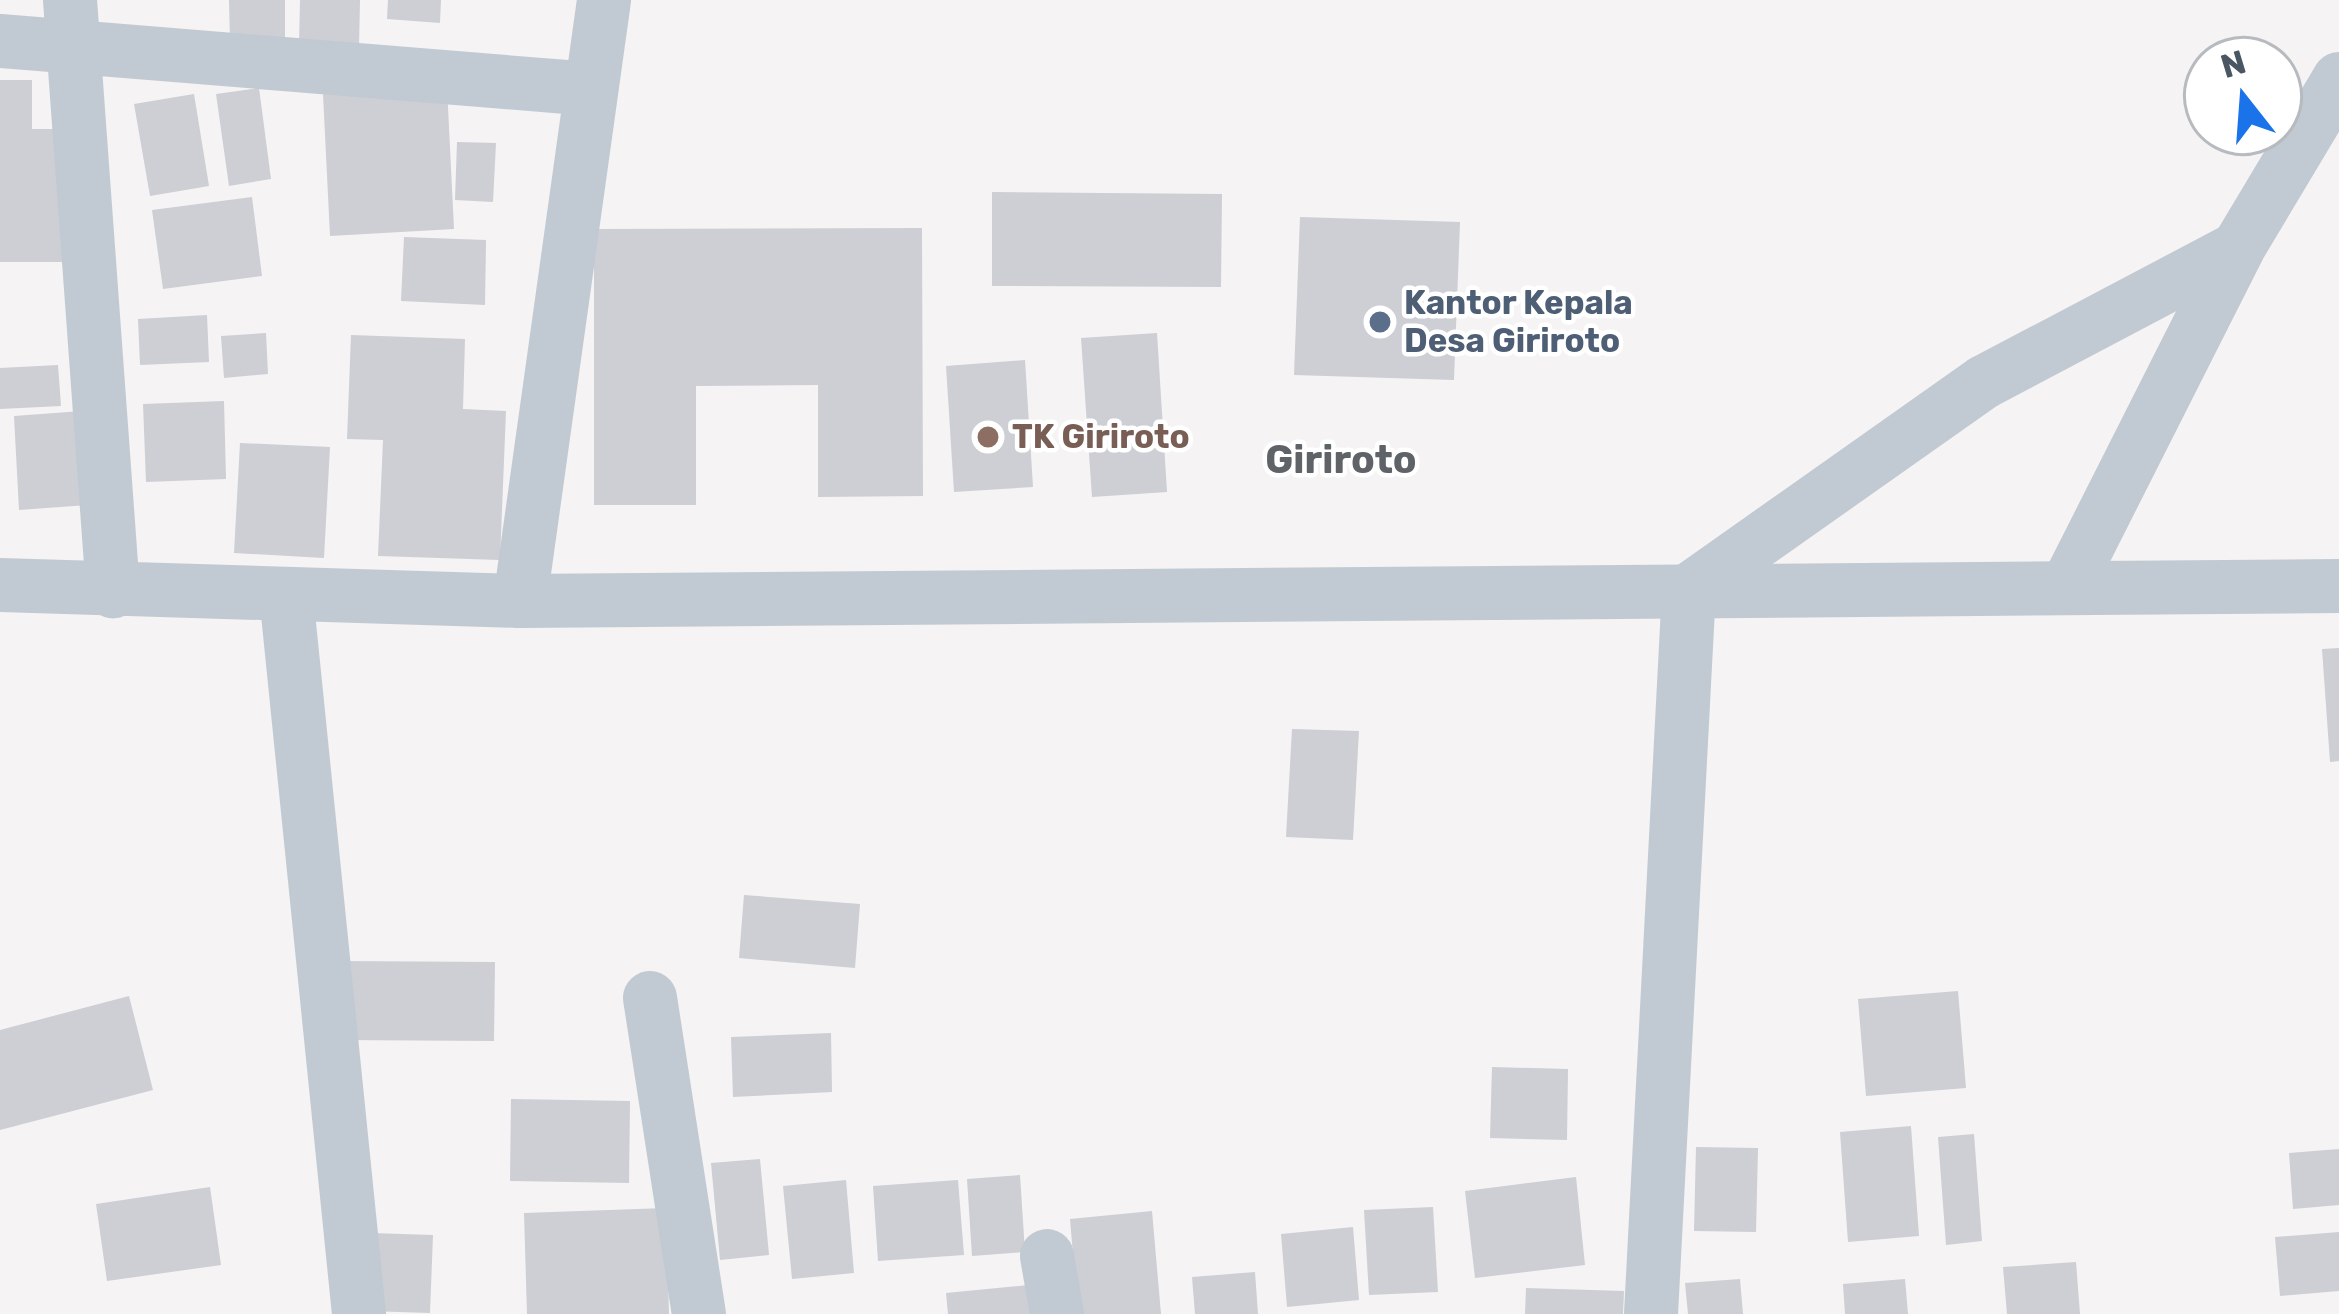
<!DOCTYPE html>
<html>
<head>
<meta charset="utf-8">
<style>
	body { margin:0 }
	#map { position:relative; width:2339px; height:1314px; overflow:hidden; background:#f5f3f3; font-family:Rubik,sans-serif }
	div>[style] { position:absolute }
	.building>* { inset:0; background:#cdcfd5 }
	.minor>* { height:54px; margin:-27px; padding:0 27px; transform-origin:27px; border-radius:27px; background:#c1cad2 }
	.dots>* { width:33px; height:33px; translate:-50% -50%; box-sizing:border-box; border:6px solid #fff; border-radius:50% }
	span { translate:-50% -50%; white-space:nowrap; text-align:center; line-height:1.15; -webkit-text-stroke:9px #fff; paint-order:stroke }
	.service-label { font-size:33px; color:#4e5e75; font-weight:700 }
	.left { translate:0 -50%; text-align:left }
	.education-label { font-size:33px; color:#785e54; font-weight:700 }
	.quarter-label { font-size:39px; color:#5f6368; font-weight:700 }
	.north { position:absolute; left:2183px; top:36px; width:120px; height:120px; box-sizing:border-box; background:#fff; border:3px solid #b7bbc0; border-radius:50%; rotate:343deg; font-size:33px; font-weight:700; line-height:48px; text-align:center; color:#4a5661 }
	.north::after { content:''; display:block; margin:auto; width:42px; height:54px; background:#1a73e8; clip-path:polygon(50% 0,100% 100%,50% 72%,0 100%) }
</style>
</head>
<body>
<div id="map">
	<div class="building">
		<div style="clip-path:polygon(229px 0,285px 0,285px 42px,230px 43px)"></div>
		<div style="clip-path:polygon(300px 0,360px 0,359px 47px,299px 46px)"></div>
		<div style="clip-path:polygon(388px 0,441px 0,440px 23px,387px 19px)"></div>
		<div style="clip-path:polygon(0 80px,32px 80px,32px 129px,66px 129px,65px 262px,0 262px)"></div>
		<div style="clip-path:polygon(447px 87px,454px 229px,330px 236px,323px 94px)"></div>
		<div style="clip-path:polygon(259px 88px,271px 179px,229px 186px,216px 94px)"></div>
		<div style="clip-path:polygon(194px 94px,209px 186px,150px 196px,134px 104px)"></div>
		<div style="clip-path:polygon(457px 142px,496px 143px,493px 202px,455px 200px)"></div>
		<div style="clip-path:polygon(992px 192px,1222px 194px,1221px 287px,992px 286px)"></div>
		<div style="clip-path:polygon(252px 197px,262px 276px,163px 289px,152px 210px)"></div>
		<div style="clip-path:polygon(1300px 217px,1460px 222px,1454px 380px,1294px 375px)"></div>
		<div style="clip-path:polygon(922px 228px,923px 496px,818px 497px,818px 385px,696px 386px,696px 505px,594px 505px,594px 229px)"></div>
		<div style="clip-path:polygon(404px 237px,486px 240px,485px 305px,401px 301px)"></div>
		<div style="clip-path:polygon(207px 315px,209px 362px,140px 365px,138px 319px)"></div>
		<div style="clip-path:polygon(266px 333px,268px 374px,224px 378px,221px 336px)"></div>
		<div style="clip-path:polygon(1157px 333px,1167px 492px,1092px 497px,1081px 338px)"></div>
		<div style="clip-path:polygon(351px 335px,465px 339px,463px 409px,506px 411px,500px 560px,378px 556px,383px 440px,347px 439px)"></div>
		<div style="clip-path:polygon(1025px 360px,1033px 487px,954px 492px,946px 366px)"></div>
		<div style="clip-path:polygon(58px 365px,61px 406px,0 409px,0 368px)"></div>
		<div style="clip-path:polygon(224px 401px,226px 479px,146px 482px,143px 404px)"></div>
		<div style="clip-path:polygon(82px 411px,88px 505px,19px 510px,14px 416px)"></div>
		<div style="clip-path:polygon(240px 443px,330px 447px,324px 558px,234px 553px)"></div>
		<div style="clip-path:polygon(2339px 648px,2339px 761px,2330px 762px,2322px 649px)"></div>
		<div style="clip-path:polygon(1292px 729px,1359px 731px,1353px 840px,1286px 837px)"></div>
		<div style="clip-path:polygon(744px 895px,860px 904px,855px 968px,739px 958px)"></div>
		<div style="clip-path:polygon(337px 961px,495px 962px,494px 1041px,336px 1040px)"></div>
		<div style="clip-path:polygon(1958px 991px,1966px 1088px,1866px 1096px,1858px 999px)"></div>
		<div style="clip-path:polygon(129px 996px,153px 1090px,0 1130px,0 1030px)"></div>
		<div style="clip-path:polygon(831px 1033px,832px 1092px,733px 1097px,731px 1037px)"></div>
		<div style="clip-path:polygon(1492px 1067px,1568px 1069px,1567px 1140px,1490px 1138px)"></div>
		<div style="clip-path:polygon(511px 1099px,630px 1101px,629px 1183px,510px 1181px)"></div>
		<div style="clip-path:polygon(1911px 1126px,1919px 1236px,1848px 1242px,1840px 1132px)"></div>
		<div style="clip-path:polygon(1974px 1134px,1982px 1241px,1946px 1245px,1938px 1137px)"></div>
		<div style="clip-path:polygon(1696px 1147px,1758px 1148px,1756px 1232px,1694px 1231px)"></div>
		<div style="clip-path:polygon(2339px 1149px,2339px 1205px,2293px 1209px,2289px 1153px)"></div>
		<div style="clip-path:polygon(760px 1159px,769px 1255px,720px 1260px,711px 1163px)"></div>
		<div style="clip-path:polygon(1020px 1175px,1025px 1252px,972px 1256px,967px 1179px)"></div>
		<div style="clip-path:polygon(1576px 1177px,1585px 1265px,1475px 1278px,1465px 1191px)"></div>
		<div style="clip-path:polygon(846px 1180px,854px 1273px,792px 1279px,783px 1186px)"></div>
		<div style="clip-path:polygon(958px 1180px,964px 1255px,878px 1261px,873px 1186px)"></div>
		<div style="clip-path:polygon(210px 1187px,221px 1265px,107px 1281px,96px 1204px)"></div>
		<div style="clip-path:polygon(1433px 1207px,1438px 1292px,1369px 1295px,1364px 1210px)"></div>
		<div style="clip-path:polygon(666px 1208px,669px 1314px,527px 1314px,524px 1213px)"></div>
		<div style="clip-path:polygon(1152px 1211px,1161px 1314px,1078px 1314px,1070px 1219px)"></div>
		<div style="clip-path:polygon(1353px 1227px,1359px 1300px,1287px 1307px,1281px 1234px)"></div>
		<div style="clip-path:polygon(2339px 1232px,2339px 1291px,2280px 1296px,2275px 1237px)"></div>
		<div style="clip-path:polygon(371px 1233px,433px 1235px,430px 1313px,368px 1311px)"></div>
		<div style="clip-path:polygon(2076px 1262px,2080px 1314px,2007px 1314px,2003px 1267px)"></div>
		<div style="clip-path:polygon(1255px 1272px,1258px 1314px,1195px 1314px,1192px 1277px)"></div>
		<div style="clip-path:polygon(1740px 1279px,1743px 1314px,1688px 1314px,1685px 1283px)"></div>
		<div style="clip-path:polygon(1905px 1279px,1908px 1314px,1845px 1314px,1843px 1284px)"></div>
		<div style="clip-path:polygon(1039px 1284px,1042px 1314px,948px 1314px,946px 1293px)"></div>
		<div style="clip-path:polygon(1526px 1288px,1624px 1291px,1623px 1314px,1525px 1314px)"></div>
	</div>
	<div class="minor">
		<div style="left:70px;top:0;width:593px;rotate:85.84deg"></div>
		<div style="left:0;top:41px;width:593px;rotate:4.64deg"></div>
		<div style="left:0;top:585px;width:520px;rotate:1.76deg"></div>
		<div style="left:520px;top:601px;width:1819px;rotate:-0.47deg"></div>
		<div style="left:2068px;top:585px;width:377px;rotate:-63.2deg"></div>
		<div style="left:2238px;top:248px;width:197px;rotate:-59.1deg"></div>
		<div style="left:286px;top:594px;width:724px;rotate:84.21deg"></div>
		<div style="left:520px;top:601px;width:607px;rotate:-82.04deg"></div>
		<div style="left:650px;top:998px;width:320px;rotate:81.2deg"></div>
		<div style="left:1047px;top:1256px;width:59px;rotate:80.2deg"></div>
		<div style="left:1651px;top:1314px;width:725px;rotate:-87deg"></div>
		<div style="left:1689px;top:590px;width:361px;rotate:-35.2deg"></div>
		<div style="left:1984px;top:382px;width:287px;rotate:-27.8deg"></div>
	</div>
	<div class="dots">
		<div style="left:1380px;top:322px;background:#5c6f8a"></div>
		<div style="left:988px;top:437px;background:#8d6e63"></div>
	</div>
	<div class="service-label">
		<span class="left" style="left:1404px;top:322px">Kantor Kepala<br>Desa Giriroto</span>
	</div>
	<div class="education-label">
		<span class="left" style="left:1012px;top:437px">TK Giriroto</span>
	</div>
	<div class="quarter-label">
		<span style="left:1341px;top:460px">Giriroto</span>
	</div>
	<div class="north">N</div>
</div>
</body>
</html>
